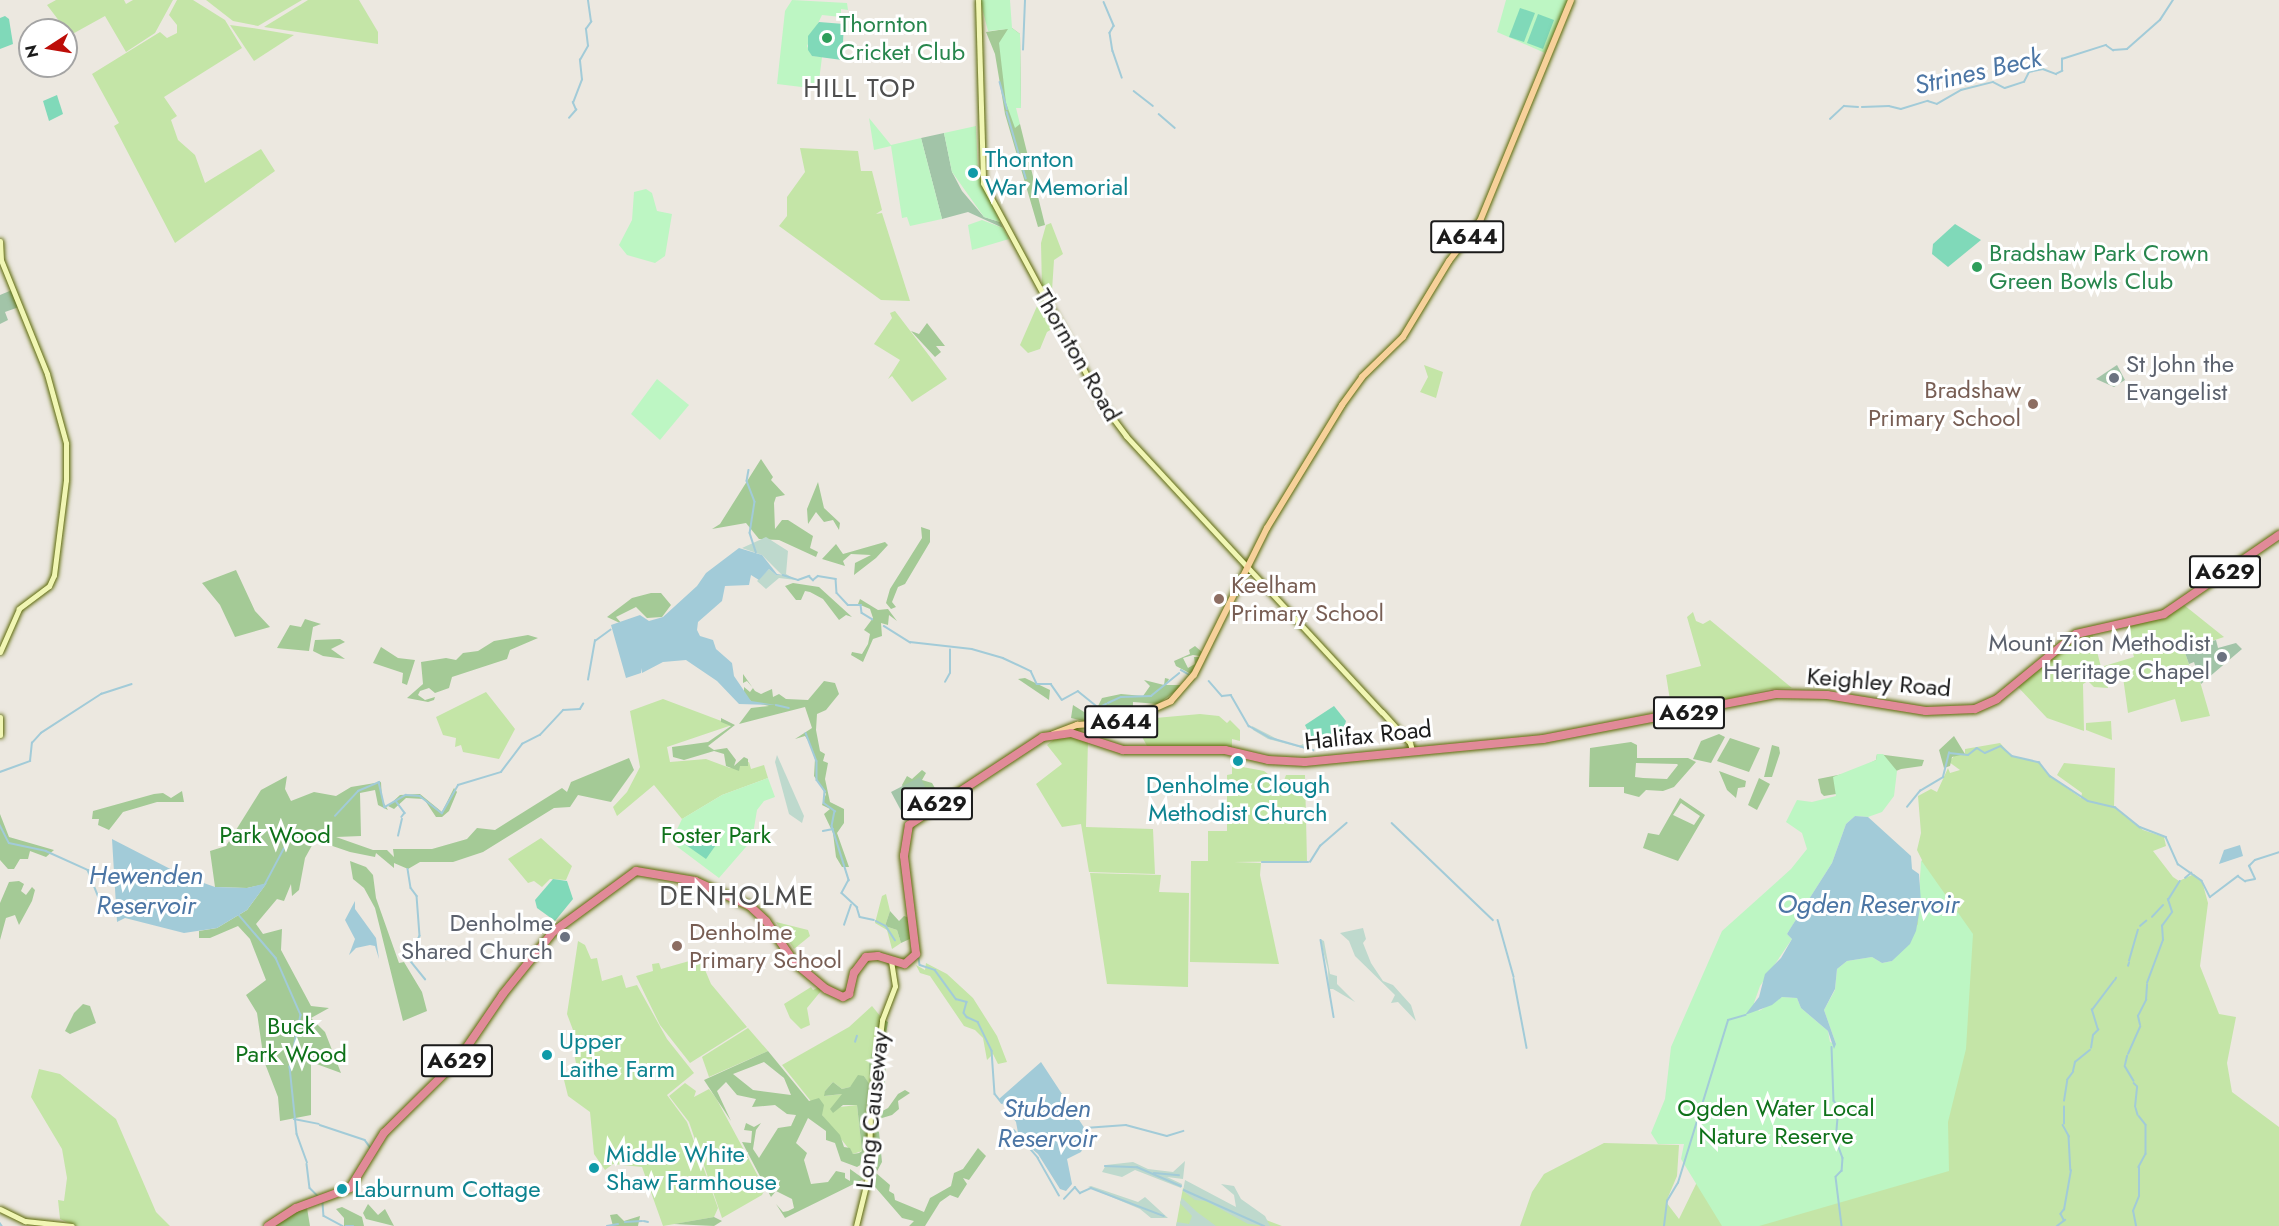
<!DOCTYPE html>
<html>
<head>
<meta charset="utf-8">
<style>
	body { margin:0 }
	#map { position:relative; width:2279px; height:1226px; overflow:hidden; background:#ece8e0; font-family:Jost,sans-serif }
	div>[style] { position:absolute }
	.grass>* { inset:0; background:#c4e5a7 }
	.forest>* { inset:0; background:#a4ca96 }
	.wetland>* { inset:0; background:#bed9cd }
	.cemetery>* { inset:0; background:#a2c4a8 }
	.park>* { inset:0; background:#bdf6c3 }
	.pitch>* { inset:0; background:#80d9b9 }
	.water>* { inset:0; background:#a2cbd8 }
	.stream>* { height:1.5px; margin:-0.75px; padding:0 0.75px; transform-origin:0.75px; border-radius:0.75px; background:#a2cbd8 }
	.roads { filter:drop-shadow(0 0 2px #5d6a09) drop-shadow(0 0 2px #5d6a09) }
	.secondary>* { height:5px; margin:-2.5px; padding:0 2.5px; transform-origin:2.5px; border-radius:2.5px; background:#f1f6b4 }
	.primary>* { height:6px; margin:-3px; padding:0 3px; transform-origin:3px; border-radius:3px; background:#f7d19a }
	.highway>* { height:8px; margin:-4px; padding:0 4px; transform-origin:4px; border-radius:4px; background:#e18a98 }
	.dots>* { width:16px; height:16px; translate:-50% -50%; box-sizing:border-box; border:3px solid #fff; border-radius:50% }
	span { translate:-50% -50%; white-space:nowrap; text-align:center; line-height:1.15; -webkit-text-stroke:6px #fff; paint-order:stroke }
	.shield-label span { padding:2px 4px; background:#fff; border:2px solid; border-radius:4px; -webkit-text-stroke-width:0 }
	.shield-label { font-size:22px; color:#1b1b1b; font-weight:700 }
	.leisure-label { font-size:24px; color:#27864d }
	.left { translate:0 -50%; text-align:left }
	.culture-label { font-size:24px; color:#0d838f }
	.street-label { font-size:24px; color:#1b1b1b }
	.worship-label { font-size:24px; color:#5b616d }
	.right { translate:-100% -50%; text-align:right }
	.education-label { font-size:24px; color:#785e54 }
	.park-label { font-size:24px; color:#0f721a }
	.water-label { font-size:26px; color:#4c76a5; font-style:italic }
	.neighbourhood-label { font-size:26px; color:#4e4e4e; letter-spacing:1.5px }
	.quarter-label { font-size:27px; color:#4e4e4e; letter-spacing:1.5px }
	.north { position:absolute; left:18px; top:18px; width:60px; height:60px; box-sizing:border-box; background:#fff; border:2px solid #a4a4a4; border-radius:50%; rotate:258deg; font-size:16px; font-weight:700; line-height:24px; text-align:center; color:#1b1b1b }
	.north::after { content:''; display:block; margin:auto; width:21px; height:27px; background:#bd0d08; clip-path:polygon(50% 0,100% 100%,50% 72%,0 100%) }
</style>
</head>
<body>
<div id="map">
	<div class="grass">
		<div style="clip-path:polygon(56px 0,124px 0,126px 4px,133px 0,173px 0,155px 33px,126px 52px,105px 16px,67px 37px,66px 30px,47px 5px)"></div>
		<div style="clip-path:polygon(177px 0,193px 0,225px 20px,242px 48px,164px 97px,177px 116px,171px 120px,178px 140px,195px 155px,205px 183px,261px 149px,275px 171px,175px 243px,114px 126px,119px 123px,92px 74px,160px 32px,167px 38px,177px 33px,177px 25px,169px 15px)"></div>
		<div style="clip-path:polygon(206px 0,302px 0,258px 26px,233px 21px)"></div>
		<div style="clip-path:polygon(308px 0,359px 0,378px 32px,378px 44px,264px 27px)"></div>
		<div style="clip-path:polygon(230px 25px,259px 29px,294px 35px,254px 61px)"></div>
		<div style="clip-path:polygon(800px 148px,858px 151px,861px 171px,872px 171px,882px 210px,876px 214px,882px 213px,910px 301px,881px 300px,779px 226px,787px 216px,787px 197px,805px 172px)"></div>
		<div style="clip-path:polygon(1051px 223px,1063px 254px,1054px 260px,1051px 306px,1042px 289px,1041px 243px,1046px 225px)"></div>
		<div style="clip-path:polygon(1041px 297px,1057px 326px,1047px 332px,1040px 349px,1028px 353px,1020px 345px)"></div>
		<div style="clip-path:polygon(895px 311px,947px 379px,912px 402px,892px 376px,888px 379px,900px 360px,874px 344px,892px 318px,890px 313px)"></div>
		<div style="clip-path:polygon(1424px 365px,1443px 372px,1436px 398px,1420px 392px,1428px 377px)"></div>
		<div style="clip-path:polygon(2184px 605px,2224px 637px,2184px 650px,2191px 670px,2196px 668px,2210px 716px,2181px 722px,2175px 699px,2128px 713px,2122px 670px,2107px 675px,2108px 688px,2094px 687px,2088px 681px,2083px 684px,2084px 731px,2047px 718px,2018px 687px,2076px 637px,2092px 632px,2101px 667px,2134px 657px,2126px 625px,2163px 619px)"></div>
		<div style="clip-path:polygon(1693px 612px,1696px 621px,1703px 624px,1710px 620px,1792px 688px,1769px 689px,1672px 713px,1666px 675px,1701px 666px,1687px 617px)"></div>
		<div style="clip-path:polygon(486px 692px,515px 729px,499px 759px,463px 752px,461px 745px,455px 747px,456px 738px,443px 735px,436px 717px)"></div>
		<div style="clip-path:polygon(663px 699px,732px 725px,667px 747px,670px 762px,706px 759px,730px 768px,749px 762px,751px 769px,764px 765px,768px 778px,722px 795px,682px 819px,654px 785px,617px 816px,613px 807px,627px 792px,640px 767px,630px 711px)"></div>
		<div style="clip-path:polygon(1200px 714px,1219px 716px,1227px 723px,1230px 720px,1240px 730px,1240px 741px,1232px 739px,1232px 749px,1135px 747px,1147px 746px,1133px 720px)"></div>
		<div style="clip-path:polygon(2111px 721px,2112px 740px,2086px 730px,2086px 723px)"></div>
		<div style="clip-path:polygon(1060px 735px,1088px 739px,1086px 827px,1153px 829px,1155px 874px,1089px 872px,1081px 824px,1062px 827px,1036px 784px,1062px 764px,1047px 745px)"></div>
		<div style="clip-path:polygon(2000px 743px,2012px 756px,2039px 762px,2050px 776px,2081px 798px,2082px 793px,2057px 775px,2064px 763px,2115px 768px,2114px 807px,2143px 830px,2164px 837px,2166px 846px,2153px 851px,2173px 877px,2179px 881px,2194px 874px,2202px 881px,2208px 903px,2200px 966px,2219px 1014px,2236px 1017px,2227px 1063px,2232px 1092px,2279px 1127px,2279px 1226px,1520px 1226px,1532px 1192px,1544px 1174px,1604px 1143px,1679px 1145px,1677px 1176px,1666px 1202px,1679px 1219px,1697px 1182px,1900px 1100px,1922px 860px,1917px 850px,1921px 833px,1918px 796px,1931px 789px,1937px 792px,1948px 768px,1950px 773px,1960px 770px,1949px 762px,1955px 755px,1965px 754px,1965px 749px)"></div>
		<div style="clip-path:polygon(1232px 765px,1264px 771px,1276px 780px,1275px 785px,1282px 786px,1286px 775px,1305px 775px,1307px 861px,1234px 862px,1261px 863px,1260px 875px,1279px 964px,1190px 962px,1191px 861px,1208px 861px,1208px 831px,1227px 831px,1227px 775px,1232px 774px)"></div>
		<div style="clip-path:polygon(541px 838px,572px 866px,566px 880px,550px 879px,542px 887px,534px 881px,528px 883px,508px 859px)"></div>
		<div style="clip-path:polygon(1090px 873px,1161px 875px,1159px 892px,1189px 893px,1188px 987px,1107px 984px)"></div>
		<div style="clip-path:polygon(886px 894px,890px 911px,885px 926px,897px 930px,901px 943px,892px 949px,887px 930px,875px 923px,882px 896px)"></div>
		<div style="clip-path:polygon(776px 922px,808px 930px,810px 936px,794px 949px)"></div>
		<div style="clip-path:polygon(578px 941px,585px 945px,591px 959px,597px 958px,602px 981px,622px 975px,626px 988px,637px 985px,667px 1039px,694px 1073px,667px 1095px,687px 1122px,718px 1208px,714px 1217px,663px 1226px,642px 1167px,613px 1164px,605px 1170px,594px 1154px,590px 1112px,568px 1096px,564px 1080px,577px 1074px,577px 1068px,574px 1053px,576px 1038px,567px 1014px)"></div>
		<div style="clip-path:polygon(700px 958px,711px 984px,747px 1027px,690px 1063px,660px 1025px,636px 976px,653px 971px,652px 964px,659px 963px,661px 969px)"></div>
		<div style="clip-path:polygon(926px 963px,947px 974px,973px 998px,997px 1036px,1007px 1062px,998px 1064px,993px 1054px,987px 1060px,983px 1038px,975px 1030px,964px 1026px,930px 976px,920px 973px,916px 965px,925px 970px)"></div>
		<div style="clip-path:polygon(811px 987px,813px 990px,819px 987px,821px 991px,807px 1008px,810px 1025px,801px 1029px,790px 1018px,784px 1004px)"></div>
		<div style="clip-path:polygon(872px 1006px,881px 1017px,870px 1086px,864px 1076px,850px 1087px,842px 1089px,833px 1082px,825px 1091px,825px 1096px,842px 1094px,840px 1107px,857px 1105px,862px 1151px,853px 1154px,782px 1065px,849px 1027px)"></div>
		<div style="clip-path:polygon(748px 1028px,768px 1051px,709px 1077px,702px 1057px)"></div>
		<div style="clip-path:polygon(39px 1069px,60px 1074px,116px 1119px,156px 1212px,170px 1226px,76px 1226px,60px 1219px,58px 1200px,64px 1201px,67px 1178px,62px 1149px,31px 1097px)"></div>
		<div style="clip-path:polygon(685px 1083px,696px 1091px,694px 1097px,709px 1089px,716px 1098px,765px 1189px,762px 1195px,722px 1218px,689px 1122px,669px 1096px)"></div>
		<div style="clip-path:polygon(1183px 1188px,1282px 1226px,1176px 1226px)"></div>
	</div>
	<div class="forest">
		<div style="clip-path:polygon(1012px 28px,1020px 34px,1021px 108px,1012px 108px,1015px 124px,1020px 124px,1045px 225px,1038px 227px,1005px 114px,995px 54px,986px 32px)"></div>
		<div style="clip-path:polygon(927px 323px,945px 346px,936px 346px,941px 352px,935px 357px,911px 331px,919px 334px)"></div>
		<div style="clip-path:polygon(761px 459px,773px 477px,771px 480px,785px 495px,776px 497px,774px 503px,775px 529px,782px 520px,788px 520px,813px 536px,810px 548px,818px 552px,816px 557px,779px 540px,759px 539px,746px 523px,712px 529px,720px 524px)"></div>
		<div style="clip-path:polygon(818px 482px,824px 508px,840px 523px,839px 530px,833px 520px,824px 522px,816px 512px,808px 524px,807px 509px)"></div>
		<div style="clip-path:polygon(921px 527px,930px 530px,930px 542px,905px 584px,898px 587px,892px 602px,896px 607px,891px 609px,886px 603px,890px 589px,922px 538px)"></div>
		<div style="clip-path:polygon(885px 542px,888px 545px,876px 558px,854px 575px,855px 563px,871px 555px,851px 554px,843px 561px,845px 566px,822px 559px,836px 544px,843px 554px)"></div>
		<div style="clip-path:polygon(236px 570px,255px 611px,270px 627px,235px 637px,220px 605px,202px 583px)"></div>
		<div style="clip-path:polygon(793px 583px,819px 587px,852px 617px,846px 615px,839px 620px,823px 599px,810px 592px,805px 591px,801px 600px,796px 600px,785px 586px)"></div>
		<div style="clip-path:polygon(651px 593px,661px 593px,671px 605px,662px 617px,647px 618px,636px 607px,616px 617px,622px 624px,607px 617px,632px 598px)"></div>
		<div style="clip-path:polygon(860px 599px,878px 610px,888px 609px,897px 621px,889px 615px,888px 625px,881px 623px,882px 636px,873px 639px,863px 662px,851px 655px,852px 652px,862px 654px,868px 644px,870px 634px,864px 630px,873px 618px,870px 609px,858px 604px)"></div>
		<div style="clip-path:polygon(305px 619px,321px 624px,313px 627px,309px 651px,277px 648px,290px 625px,301px 627px)"></div>
		<div style="clip-path:polygon(528px 635px,538px 638px,510px 650px,507px 659px,452px 677px,449px 688px,435px 693px,429px 688px,420px 691px,418px 695px,425px 700px,435px 697px,434px 700px,428px 702px,407px 698px,423px 684px,421px 662px,446px 658px,456px 660px,463px 653px,478px 651px,494px 641px)"></div>
		<div style="clip-path:polygon(340px 639px,345px 642px,331px 649px,345px 659px,323px 656px,313px 651px,315px 640px)"></div>
		<div style="clip-path:polygon(1195px 646px,1202px 652px,1200px 656px,1193px 655px,1183px 658px,1188px 668px,1195px 664px,1194px 657px,1200px 657px,1193px 675px,1176px 666px,1174px 661px,1190px 654px,1189px 650px)"></div>
		<div style="clip-path:polygon(381px 647px,398px 658px,415px 660px,407px 685px,402px 683px,403px 673px,373px 663px)"></div>
		<div style="clip-path:polygon(743px 674px,755px 691px,761px 694px,772px 689px,773px 697px,779px 694px,786px 699px,808px 700px,824px 681px,835px 683px,839px 694px,826px 710px,817px 714px,816px 730px,820px 751px,825px 754px,823px 761px,828px 763px,825px 779px,830px 802px,844px 809px,844px 823px,837px 833px,849px 867px,842px 867px,836px 857px,833px 833px,824px 814px,830px 809px,822px 805px,826px 794px,814px 776px,815px 759px,809px 742px,805px 736px,795px 739px,812px 728px,805px 707px,739px 724px,751px 708px,769px 706px,752px 702px,744px 695px,744px 687px,750px 692px,753px 688px,747px 681px,743px 683px)"></div>
		<div style="clip-path:polygon(1025px 678px,1050px 690px,1049px 700px,1018px 679px)"></div>
		<div style="clip-path:polygon(1165px 678px,1169px 679px,1166px 685px,1181px 685px,1180px 688px,1158px 704px,1133px 702px,1133px 716px,1088px 722px,1071px 718px,1073px 705px,1092px 717px,1102px 717px,1097px 708px,1102px 698px,1121px 694px,1143px 696px,1150px 686px,1144px 680px,1164px 685px)"></div>
		<div style="clip-path:polygon(721px 718px,735px 725px,708px 746px,714px 750px,727px 748px,736px 760px,734px 766px,744px 757px,748px 759px,748px 766px,740px 766px,739px 771px,726px 766px,724px 754px,714px 751px,684px 760px,673px 757px,672px 747px,708px 742px,731px 726px,721px 722px)"></div>
		<div style="clip-path:polygon(1719px 734px,1725px 737px,1711px 763px,1693px 759px,1701px 741px)"></div>
		<div style="clip-path:polygon(1954px 736px,1965px 754px,1952px 757px,1950px 766px,1944px 768px,1939px 750px)"></div>
		<div style="clip-path:polygon(1730px 738px,1760px 748px,1749px 772px,1717px 761px)"></div>
		<div style="clip-path:polygon(evenodd,1631px 742px,1637px 745px,1637px 758px,1688px 758px,1696px 762px,1674px 787px,1663px 791px,1646px 790px,1639px 797px,1624px 793px,1624px 787px,1589px 787px,1590px 748px,1631px 742px,1636px 763px,1677px 764px,1678px 765px,1667px 779px,1643px 778px,1635px 777px,1636px 763px)"></div>
		<div style="clip-path:polygon(1772px 745px,1779px 747px,1780px 753px,1772px 777px,1764px 777px)"></div>
		<div style="clip-path:polygon(1877px 754px,1924px 760px,1922px 766px,1901px 769px,1842px 793px,1824px 796px,1821px 793px,1818px 779px,1853px 772px,1876px 760px)"></div>
		<div style="clip-path:polygon(629px 758px,634px 770px,611px 802px,578px 795px,570px 807px,554px 808px,483px 852px,453px 862px,420px 862px,408px 869px,394px 863px,394px 868px,376px 853px,375px 857px,350px 852px,315px 840px,305px 858px,299px 890px,292px 896px,291px 884px,284px 901px,277px 899px,256px 924px,263px 934px,282px 929px,281px 950px,311px 1006px,329px 1008px,311px 1018px,325px 1032px,341px 1073px,311px 1062px,311px 1115px,280px 1121px,278px 1097px,264px 1061px,257px 1013px,246px 995px,266px 980px,250px 939px,238px 926px,210px 938px,199px 938px,199px 931px,217px 928px,247px 910px,266px 884px,247px 888px,215px 887px,210px 851px,226px 846px,261px 790px,287px 776px,285px 789px,291px 801px,314px 792px,336px 796px,351px 787px,381px 782px,382px 800px,388px 810px,378px 805px,375px 790px,360px 793px,361px 836px,336px 837px,373px 850px,387px 850px,394px 857px,393px 849px,432px 849px,467px 839px,477px 828px,495px 830px,562px 788px,567px 792px,571px 782px)"></div>
		<div style="clip-path:polygon(922px 770px,926px 773px,922px 780px,932px 783px,939px 795px,931px 801px,927px 788px,924px 789px,925px 809px,919px 813px,914px 813px,902px 785px,907px 776px,912px 779px)"></div>
		<div style="clip-path:polygon(1719px 771px,1746px 781px,1745px 787px,1738px 788px,1736px 798px,1727px 790px)"></div>
		<div style="clip-path:polygon(1759px 778px,1770px 784px,1757px 810px,1748px 805px)"></div>
		<div style="clip-path:polygon(454px 788px,457px 792px,449px 811px,442px 817px,436px 817px,424px 799px,406px 798px,394px 809px,388px 806px,400px 795px,420px 794px,442px 812px)"></div>
		<div style="clip-path:polygon(182px 791px,184px 802px,157px 802px,123px 812px,109px 830px,98px 825px,99px 819px,92px 819px,93px 811px,154px 794px,163px 793px,171px 798px)"></div>
		<div style="clip-path:polygon(evenodd,1680px 798px,1705px 815px,1678px 861px,1643px 848px,1648px 833px,1659px 835px,1680px 798px,1681px 803px,1700px 816px,1694px 825px,1673px 815px,1681px 803px)"></div>
		<div style="clip-path:polygon(0 814px,9px 837px,54px 850px,46px 857px,30px 851px,28px 859px,20px 859px,14px 869px,8px 869px,0 860px)"></div>
		<div style="clip-path:polygon(350px 861px,366px 867px,373px 875px,376px 898px,399px 963px,404px 962px,422px 992px,427px 1011px,403px 1021px,375px 908px,364px 888px,353px 879px)"></div>
		<div style="clip-path:polygon(19px 881px,24px 884px,21px 891px,26px 895px,32px 887px,35px 890px,32px 901px,19px 925px,15px 915px,6px 918px,0 940px,0 903px,9px 882px)"></div>
		<div style="clip-path:polygon(890px 911px,899px 921px,904px 916px,910px 918px,912px 938px,901px 943px,897px 930px,885px 926px)"></div>
		<div style="clip-path:polygon(83px 1004px,90px 1006px,96px 1023px,70px 1034px,65px 1031px,74px 1013px)"></div>
		<div style="clip-path:polygon(evenodd,880px 1018px,888px 1022px,886px 1034px,890px 1036px,884px 1044px,886px 1057px,882px 1064px,886px 1066px,884px 1097px,877px 1098px,882px 1108px,875px 1115px,888px 1108px,898px 1094px,905px 1090px,910px 1093px,898px 1101px,899px 1109px,892px 1115px,872px 1121px,871px 1128px,879px 1132px,882px 1162px,876px 1173px,890px 1185px,889px 1191px,894px 1194px,895px 1200px,924px 1212px,930px 1198px,951px 1186px,954px 1173px,963px 1169px,978px 1148px,986px 1156px,969px 1180px,963px 1178px,967px 1184px,958px 1198px,950px 1195px,940px 1202px,925px 1226px,909px 1226px,914px 1221px,902px 1218px,869px 1180px,867px 1161px,857px 1167px,841px 1161px,835px 1143px,826px 1140px,826px 1131px,808px 1118px,796px 1143px,807px 1153px,804px 1160px,811px 1184px,828px 1182px,836px 1171px,845px 1173px,845px 1178px,850px 1181px,850px 1169px,864px 1179px,785px 1218px,776px 1204px,783px 1212px,788px 1211px,794px 1208px,792px 1199px,776px 1191px,771px 1197px,742px 1142px,751px 1143px,752px 1131px,744px 1130px,746px 1123px,754px 1127px,761px 1123px,756px 1130px,753px 1149px,759px 1158px,778px 1128px,791px 1126px,796px 1115px,787px 1114px,775px 1105px,752px 1107px,756px 1099px,737px 1095px,726px 1082px,717px 1091px,731px 1121px,704px 1080px,768px 1051px,809px 1101px,819px 1098px,824px 1105px,822px 1115px,840px 1135px,844px 1147px,850px 1148px,853px 1154px,859px 1153px,862px 1151px,857px 1105px,843px 1105px,833px 1113px,830px 1109px,842px 1094px,824px 1096px,825px 1091px,833px 1082px,842px 1089px,850px 1087px,858px 1075px,864px 1076px,870px 1085px,869px 1065px,880px 1018px,764px 1062px,784px 1078px,791px 1095px,753px 1090px,733px 1074px,764px 1062px)"></div>
		<div style="clip-path:polygon(368px 1204px,378px 1215px,385px 1209px,394px 1226px,366px 1219px,363px 1213px)"></div>
		<div style="clip-path:polygon(342px 1207px,362px 1217px,364px 1226px,344px 1226px,344px 1218px,336px 1209px)"></div>
		<div style="clip-path:polygon(307px 1208px,310px 1226px,274px 1226px,291px 1214px)"></div>
		<div style="clip-path:polygon(617px 1214px,624px 1221px,640px 1216px,638px 1226px,613px 1226px,610px 1215px)"></div>
		<div style="clip-path:polygon(714px 1217px,722px 1221px,714px 1226px,674px 1224px)"></div>
	</div>
	<div class="wetland">
		<div style="clip-path:polygon(766px 537px,788px 551px,786px 574px,796px 580px,779px 578px,766px 589px,757px 581px,769px 569px,776px 575px,782px 575px,762px 555px,742px 548px)"></div>
		<div style="clip-path:polygon(1252px 726px,1279px 740px,1299px 746px,1303px 744px,1314px 751px,1268px 739px,1253px 730px)"></div>
		<div style="clip-path:polygon(777px 755px,804px 816px,802px 823px,789px 814px,775px 762px)"></div>
		<div style="clip-path:polygon(1363px 928px,1366px 939px,1363px 943px,1371px 963px,1383px 981px,1393px 985px,1411px 1005px,1416px 1021px,1398px 1002px,1391px 1003px,1395px 995px,1355px 956px,1349px 941px,1340px 933px)"></div>
		<div style="clip-path:polygon(1320px 939px,1324px 941px,1330px 974px,1337px 976px,1337px 984px,1355px 1002px,1333px 989px,1330px 989px,1331px 999px,1329px 997px,1328px 969px)"></div>
		<div style="clip-path:polygon(1185px 1161px,1183px 1179px,1167px 1177px,1182px 1184px,1181px 1188px,1135px 1170px,1122px 1177px,1102px 1172px,1106px 1165px,1133px 1162px,1148px 1169px,1173px 1172px)"></div>
		<div style="clip-path:polygon(1185px 1180px,1236px 1207px,1234px 1195px,1221px 1184px,1234px 1186px,1241px 1199px,1265px 1216px,1270px 1226px,1248px 1224px,1206px 1201px,1195px 1200px,1183px 1191px)"></div>
		<div style="clip-path:polygon(1091px 1186px,1138px 1202px,1145px 1197px,1168px 1218px,1151px 1218px,1140px 1209px,1088px 1187px)"></div>
		<div style="clip-path:polygon(1182px 1198px,1197px 1212px,1216px 1226px,1176px 1226px,1177px 1222px,1189px 1224px,1192px 1216px,1180px 1203px)"></div>
	</div>
	<div class="cemetery">
		<div style="clip-path:polygon(944px 133px,952px 172px,962px 191px,984px 217px,1000px 222px,1003px 228px,968px 212px,942px 219px,921px 138px)"></div>
		<div style="clip-path:polygon(12px 290px,19px 307px,5px 312px,8px 320px,0 324px,0 295px)"></div>
		<div style="clip-path:polygon(2117px 365px,2125px 380px,2114px 387px,2096px 379px)"></div>
		<div style="clip-path:polygon(2216px 640px,2218px 648px,2236px 643px,2242px 649px,2201px 684px,2194px 662px,2189px 664px,2184px 650px)"></div>
		<div style="clip-path:polygon(920px 777px,934px 804px,906px 820px,891px 792px)"></div>
	</div>
	<div class="park">
		<div style="clip-path:polygon(792px 0,847px 3px,848px 10px,841px 9px,841px 17px,822px 15px,807px 46px,812px 56px,822px 57px,818px 89px,777px 84px,785px 11px)"></div>
		<div style="clip-path:polygon(980px 0,1010px 0,1012px 28px,1020px 34px,1021px 108px,1016px 108px,1020px 124px,1015px 128px,1006px 103px,999px 43px,1008px 29px,988px 31px)"></div>
		<div style="clip-path:polygon(1506px 0,1568px 0,1545px 53px,1497px 32px)"></div>
		<div style="clip-path:polygon(869px 118px,891px 145px,921px 138px,942px 219px,910px 226px,907px 217px,902px 218px,891px 146px,874px 150px)"></div>
		<div style="clip-path:polygon(976px 126px,978px 174px,1000px 222px,984px 217px,952px 172px,944px 133px)"></div>
		<div style="clip-path:polygon(646px 189px,652px 193px,657px 211px,672px 214px,665px 256px,655px 263px,627px 255px,619px 245px,632px 220px,634px 192px)"></div>
		<div style="clip-path:polygon(982px 220px,1003px 228px,1009px 239px,972px 250px,968px 225px)"></div>
		<div style="clip-path:polygon(657px 379px,689px 405px,660px 440px,631px 414px)"></div>
		<div style="clip-path:polygon(1877px 754px,1883px 754px,1897px 771px,1894px 796px,1882px 812px,1868px 817px,1855px 816px,1846px 824px,1832px 863px,1787px 934px,1792px 939px,1760px 986px,1754px 1003px,1759px 1011px,1782px 997px,1797px 998px,1801px 1008px,1828px 1031px,1830px 1042px,1836px 1044px,1824px 1010px,1835px 990px,1837px 969px,1847px 961px,1872px 957px,1882px 963px,1892px 961px,1904px 946px,1918px 924px,1921px 860px,1973px 934px,1966px 1049px,1948px 1122px,1949px 1171px,1759px 1226px,1722px 1226px,1681px 1159px,1684px 1144px,1658px 1144px,1651px 1133px,1665px 1099px,1671px 1047px,1722px 931px,1791px 869px,1807px 849px,1802px 833px,1786px 822px,1797px 800px,1812px 802px,1836px 796px,1833px 777px,1876px 760px)"></div>
		<div style="clip-path:polygon(768px 778px,775px 797px,764px 801px,757px 810px,752px 840px,719px 878px,671px 842px,682px 819px,722px 795px)"></div>
	</div>
	<div class="pitch">
		<div style="clip-path:polygon(1520px 8px,1535px 13px,1524px 42px,1509px 37px)"></div>
		<div style="clip-path:polygon(1538px 14px,1554px 20px,1543px 49px,1527px 43px)"></div>
		<div style="clip-path:polygon(5px 16px,9px 19px,13px 44px,0 49px,0 18px)"></div>
		<div style="clip-path:polygon(819px 22px,844px 24px,842px 60px,812px 56px,808px 50px,808px 36px)"></div>
		<div style="clip-path:polygon(57px 95px,63px 114px,49px 121px,43px 101px)"></div>
		<div style="clip-path:polygon(1955px 224px,1981px 240px,1948px 267px,1932px 254px,1933px 244px)"></div>
		<div style="clip-path:polygon(1334px 706px,1346px 721px,1343px 731px,1330px 743px,1312px 740px,1305px 725px)"></div>
		<div style="clip-path:polygon(695px 826px,718px 842px,706px 859px,683px 843px)"></div>
		<div style="clip-path:polygon(553px 879px,567px 881px,573px 899px,555px 921px,537px 908px,535px 900px)"></div>
	</div>
	<div class="water">
		<div style="clip-path:polygon(739px 548px,762px 555px,777px 574px,783px 575px,776px 575px,769px 569px,759px 580px,751px 575px,749px 585px,725px 586px,722px 601px,698px 622px,697px 630px,700px 636px,713px 640px,716px 649px,732px 663px,734px 676px,751px 701px,776px 705px,739px 704px,717px 681px,686px 660px,663px 662px,642px 673px,641px 668px,641px 673px,626px 678px,611px 625px,640px 615px,649px 621px,663px 617px,697px 586px,706px 573px)"></div>
		<div style="clip-path:polygon(1855px 816px,1868px 817px,1911px 856px,1912px 869px,1919px 874px,1921px 902px,1916px 931px,1910px 944px,1892px 961px,1882px 963px,1872px 957px,1847px 961px,1837px 969px,1835px 989px,1824px 1010px,1836px 1044px,1834px 1049px,1828px 1031px,1801px 1008px,1797px 998px,1782px 997px,1772px 1005px,1745px 1015px,1759px 997px,1765px 974px,1781px 958px,1792px 939px,1787px 934px,1790px 929px,1832px 863px,1846px 824px)"></div>
		<div style="clip-path:polygon(112px 839px,184px 876px,215px 887px,247px 888px,267px 883px,247px 910px,217px 928px,184px 933px,125px 918px,117px 922px)"></div>
		<div style="clip-path:polygon(2240px 845px,2243px 856px,2219px 864px,2224px 850px)"></div>
		<div style="clip-path:polygon(355px 901px,355px 909px,376px 938px,379px 959px,375px 946px,370px 945px,356px 948px,349px 955px,355px 939px,345px 920px)"></div>
		<div style="clip-path:polygon(1041px 1062px,1089px 1135px,1081px 1152px,1067px 1159px,1072px 1184px,1066px 1191px,1060px 1189px,1038px 1154px,1019px 1138px,1016px 1122px,999px 1099px)"></div>
	</div>
	<div class="stream">
		<div style="left:1104px;top:2px;width:26px;rotate:67deg"></div>
		<div style="left:1114px;top:26px;width:8px;rotate:120deg"></div>
		<div style="left:1110px;top:33px;width:18px;rotate:81deg"></div>
		<div style="left:1113px;top:51px;width:28px;rotate:71deg"></div>
		<div style="left:1023px;top:50px;width:50px;rotate:-87.7deg"></div>
		<div style="left:1000px;top:82px;width:28px;rotate:75deg"></div>
		<div style="left:1134px;top:91px;width:24px;rotate:38deg"></div>
		<div style="left:1862px;top:107px;width:27px;rotate:-2deg"></div>
		<div style="left:1889px;top:106px;width:12px;rotate:14deg"></div>
		<div style="left:1901px;top:109px;width:28px;rotate:-17deg"></div>
		<div style="left:1928px;top:101px;width:9px;rotate:18deg"></div>
		<div style="left:1937px;top:104px;width:28px;rotate:-30deg"></div>
		<div style="left:1961px;top:90px;width:33px;rotate:-14deg"></div>
		<div style="left:1993px;top:82px;width:13px;rotate:27deg"></div>
		<div style="left:2005px;top:88px;width:20px;rotate:-18deg"></div>
		<div style="left:2024px;top:82px;width:11px;rotate:-63deg"></div>
		<div style="left:2029px;top:72px;width:14px;rotate:-12deg"></div>
		<div style="left:2043px;top:69px;width:14px;rotate:21deg"></div>
		<div style="left:2056px;top:74px;width:7px;rotate:-27deg"></div>
		<div style="left:2062px;top:71px;width:12px;rotate:-90deg"></div>
		<div style="left:2062px;top:59px;width:46px;rotate:-17.7deg"></div>
		<div style="left:2106px;top:45px;width:9px;rotate:36deg"></div>
		<div style="left:2113px;top:50px;width:14px;rotate:-4deg"></div>
		<div style="left:2127px;top:49px;width:44px;rotate:-41.3deg"></div>
		<div style="left:2160px;top:20px;width:24px;rotate:-57deg"></div>
		<div style="left:1007px;top:112px;width:69px;rotate:73.9deg"></div>
		<div style="left:1159px;top:114px;width:21px;rotate:41deg"></div>
		<div style="left:569px;top:118px;width:11px;rotate:-49deg"></div>
		<div style="left:576px;top:110px;width:8px;rotate:-113deg"></div>
		<div style="left:573px;top:103px;width:25px;rotate:-69deg"></div>
		<div style="left:582px;top:80px;width:20px;rotate:-96deg"></div>
		<div style="left:580px;top:60px;width:16px;rotate:-60deg"></div>
		<div style="left:588px;top:46px;width:17px;rotate:-97deg"></div>
		<div style="left:586px;top:29px;width:9px;rotate:-54deg"></div>
		<div style="left:591px;top:22px;width:22px;rotate:-98deg"></div>
		<div style="left:1830px;top:119px;width:19px;rotate:-43deg"></div>
		<div style="left:1844px;top:106px;width:14px;rotate:4deg"></div>
		<div style="left:749px;top:470px;width:11px;rotate:100deg"></div>
		<div style="left:747px;top:481px;width:22px;rotate:69deg"></div>
		<div style="left:755px;top:502px;width:31px;rotate:99deg"></div>
		<div style="left:750px;top:533px;width:20px;rotate:72deg"></div>
		<div style="left:783px;top:575px;width:16px;rotate:18deg"></div>
		<div style="left:798px;top:580px;width:12px;rotate:-20deg"></div>
		<div style="left:809px;top:576px;width:6px;rotate:45deg"></div>
		<div style="left:813px;top:580px;width:6px;rotate:-39deg"></div>
		<div style="left:818px;top:576px;width:18px;rotate:9deg"></div>
		<div style="left:836px;top:579px;width:14px;rotate:86deg"></div>
		<div style="left:837px;top:593px;width:16px;rotate:47deg"></div>
		<div style="left:848px;top:605px;width:13px"></div>
		<div style="left:861px;top:605px;width:8px;rotate:83deg"></div>
		<div style="left:862px;top:613px;width:12px;rotate:31deg"></div>
		<div style="left:884px;top:626px;width:31px;rotate:32deg"></div>
		<div style="left:910px;top:642px;width:62px;rotate:6.4deg"></div>
		<div style="left:972px;top:649px;width:32px;rotate:16deg"></div>
		<div style="left:1003px;top:658px;width:31px;rotate:25deg"></div>
		<div style="left:1031px;top:671px;width:14px;rotate:65deg"></div>
		<div style="left:1037px;top:684px;width:14px"></div>
		<div style="left:1051px;top:684px;width:19px;rotate:55deg"></div>
		<div style="left:1062px;top:700px;width:18px;rotate:-29deg"></div>
		<div style="left:1078px;top:691px;width:27px;rotate:39deg"></div>
		<div style="left:1099px;top:708px;width:8px;rotate:-30deg"></div>
		<div style="left:1181px;top:670px;width:10px;rotate:29deg"></div>
		<div style="left:588px;top:680px;width:40px;rotate:-80deg"></div>
		<div style="left:595px;top:641px;width:19px;rotate:-36deg"></div>
		<div style="left:1209px;top:681px;width:20px;rotate:49deg"></div>
		<div style="left:1222px;top:696px;width:9px;rotate:-6deg"></div>
		<div style="left:1231px;top:695px;width:36px;rotate:60deg"></div>
		<div style="left:1249px;top:726px;width:25px;rotate:29deg"></div>
		<div style="left:1271px;top:738px;width:44px;rotate:15.9deg"></div>
		<div style="left:945px;top:682px;width:10px;rotate:-61deg"></div>
		<div style="left:950px;top:673px;width:23px;rotate:-90deg"></div>
		<div style="left:1108px;top:703px;width:14px;rotate:-25deg"></div>
		<div style="left:1121px;top:697px;width:30px;rotate:-2deg"></div>
		<div style="left:1151px;top:696px;width:36px;rotate:-39deg"></div>
		<div style="left:776px;top:705px;width:13px;rotate:13deg"></div>
		<div style="left:806px;top:733px;width:30px;rotate:69deg"></div>
		<div style="left:817px;top:761px;width:19px;rotate:90deg"></div>
		<div style="left:817px;top:780px;width:14px;rotate:54deg"></div>
		<div style="left:825px;top:791px;width:12px;rotate:95deg"></div>
		<div style="left:824px;top:803px;width:14px;rotate:36deg"></div>
		<div style="left:835px;top:811px;width:15px;rotate:101deg"></div>
		<div style="left:832px;top:826px;width:57px;rotate:72.5deg"></div>
		<div style="left:849px;top:880px;width:15px;rotate:118deg"></div>
		<div style="left:842px;top:893px;width:21px;rotate:43deg"></div>
		<div style="left:857px;top:907px;width:10px;rotate:73deg"></div>
		<div style="left:860px;top:917px;width:14px;rotate:12deg"></div>
		<div style="left:0;top:772px;width:32px;rotate:-20deg"></div>
		<div style="left:30px;top:761px;width:18px;rotate:-84deg"></div>
		<div style="left:32px;top:743px;width:13px;rotate:-48deg"></div>
		<div style="left:41px;top:733px;width:72px;rotate:-33deg"></div>
		<div style="left:101px;top:694px;width:32px;rotate:-18deg"></div>
		<div style="left:396px;top:801px;width:15px;rotate:53deg"></div>
		<div style="left:405px;top:813px;width:5px;rotate:127deg"></div>
		<div style="left:1907px;top:807px;width:21px;rotate:-51deg"></div>
		<div style="left:1920px;top:791px;width:27px;rotate:-31deg"></div>
		<div style="left:1943px;top:777px;width:25px;rotate:-76deg"></div>
		<div style="left:1949px;top:753px;width:19px;rotate:6deg"></div>
		<div style="left:1968px;top:755px;width:11px;rotate:-38deg"></div>
		<div style="left:1977px;top:748px;width:9px;rotate:32deg"></div>
		<div style="left:1985px;top:753px;width:17px;rotate:-24deg"></div>
		<div style="left:2001px;top:746px;width:15px;rotate:42deg"></div>
		<div style="left:2012px;top:756px;width:28px;rotate:13deg"></div>
		<div style="left:2039px;top:762px;width:18px;rotate:52deg"></div>
		<div style="left:2050px;top:776px;width:45px;rotate:33.3deg"></div>
		<div style="left:2088px;top:801px;width:28px;rotate:13deg"></div>
		<div style="left:2115px;top:807px;width:32px;rotate:39deg"></div>
		<div style="left:2140px;top:827px;width:28px;rotate:21deg"></div>
		<div style="left:2166px;top:837px;width:30px;rotate:66deg"></div>
		<div style="left:2178px;top:864px;width:29px;rotate:35deg"></div>
		<div style="left:2202px;top:881px;width:18px;rotate:63deg"></div>
		<div style="left:2210px;top:897px;width:35px;rotate:-37deg"></div>
		<div style="left:2238px;top:876px;width:9px;rotate:36deg"></div>
		<div style="left:2245px;top:881px;width:10px;rotate:-11deg"></div>
		<div style="left:2255px;top:879px;width:14px;rotate:-115deg"></div>
		<div style="left:2249px;top:866px;width:8px;rotate:-45deg"></div>
		<div style="left:2255px;top:860px;width:25px;rotate:-18deg"></div>
		<div style="left:335px;top:816px;width:34px;rotate:-47deg"></div>
		<div style="left:358px;top:791px;width:23px;rotate:-23deg"></div>
		<div style="left:379px;top:782px;width:26px;rotate:77deg"></div>
		<div style="left:385px;top:807px;width:24px;rotate:-30deg"></div>
		<div style="left:406px;top:795px;width:14px;rotate:4deg"></div>
		<div style="left:420px;top:796px;width:28px;rotate:38deg"></div>
		<div style="left:442px;top:813px;width:32px;rotate:-60deg"></div>
		<div style="left:458px;top:785px;width:45px;rotate:-16.8deg"></div>
		<div style="left:501px;top:772px;width:35px;rotate:-53deg"></div>
		<div style="left:522px;top:744px;width:20px;rotate:-27deg"></div>
		<div style="left:540px;top:735px;width:34px;rotate:-47deg"></div>
		<div style="left:563px;top:710px;width:17px;rotate:-3deg"></div>
		<div style="left:580px;top:709px;width:6px;rotate:-59deg"></div>
		<div style="left:1392px;top:823px;width:140px;rotate:43.8deg"></div>
		<div style="left:0;top:825px;width:20px;rotate:63deg"></div>
		<div style="left:9px;top:843px;width:38px;rotate:12deg"></div>
		<div style="left:46px;top:851px;width:46px;rotate:24.3deg"></div>
		<div style="left:88px;top:870px;width:46px;rotate:68.4deg"></div>
		<div style="left:105px;top:913px;width:10px;rotate:17deg"></div>
		<div style="left:823px;top:831px;width:10px;rotate:-11deg"></div>
		<div style="left:398px;top:836px;width:17px;rotate:-77deg"></div>
		<div style="left:1262px;top:862px;width:46px"></div>
		<div style="left:1310px;top:862px;width:19px;rotate:-58deg"></div>
		<div style="left:1320px;top:846px;width:35px;rotate:-41deg"></div>
		<div style="left:408px;top:869px;width:19px;rotate:81deg"></div>
		<div style="left:411px;top:888px;width:10px;rotate:53deg"></div>
		<div style="left:417px;top:896px;width:40px;rotate:85.7deg"></div>
		<div style="left:420px;top:936px;width:25px;rotate:116deg"></div>
		<div style="left:409px;top:959px;width:26px;rotate:51deg"></div>
		<div style="left:88px;top:870px;width:17px;rotate:17deg"></div>
		<div style="left:2185px;top:878px;width:8px;rotate:-40deg"></div>
		<div style="left:265px;top:884px;width:40px;rotate:-62deg"></div>
		<div style="left:239px;top:915px;width:57px;rotate:49.3deg"></div>
		<div style="left:276px;top:958px;width:62px;rotate:66.3deg"></div>
		<div style="left:301px;top:1015px;width:53px;rotate:101.9deg"></div>
		<div style="left:290px;top:1067px;width:67px;rotate:84deg"></div>
		<div style="left:297px;top:1134px;width:30px;rotate:70deg"></div>
		<div style="left:2152px;top:917px;width:16px;rotate:-47deg"></div>
		<div style="left:1498px;top:920px;width:59px;rotate:74.3deg"></div>
		<div style="left:876px;top:921px;width:11px;rotate:27deg"></div>
		<div style="left:886px;top:926px;width:17px;rotate:57deg"></div>
		<div style="left:844px;top:925px;width:21px;rotate:-71deg"></div>
		<div style="left:2140px;top:926px;width:8px;rotate:-40deg"></div>
		<div style="left:1321px;top:940px;width:78px;rotate:80.4deg"></div>
		<div style="left:419px;top:946px;width:30px;rotate:26deg"></div>
		<div style="left:919px;top:958px;width:7px;rotate:82deg"></div>
		<div style="left:920px;top:965px;width:16px;rotate:18deg"></div>
		<div style="left:935px;top:970px;width:36px;rotate:54deg"></div>
		<div style="left:956px;top:999px;width:11px;rotate:15deg"></div>
		<div style="left:967px;top:1002px;width:11px;rotate:105deg"></div>
		<div style="left:964px;top:1013px;width:5px;rotate:53deg"></div>
		<div style="left:967px;top:1017px;width:12px;rotate:24deg"></div>
		<div style="left:978px;top:1022px;width:32px;rotate:64deg"></div>
		<div style="left:992px;top:1051px;width:43px;rotate:86deg"></div>
		<div style="left:995px;top:1094px;width:11px;rotate:52deg"></div>
		<div style="left:2129px;top:961px;width:32px;rotate:-74deg"></div>
		<div style="left:2128px;top:966px;width:3px;rotate:-72deg"></div>
		<div style="left:1514px;top:979px;width:70px;rotate:79.3deg"></div>
		<div style="left:2115px;top:980px;width:2px;rotate:-63deg"></div>
		<div style="left:2147px;top:983px;width:46px;rotate:-69.6deg"></div>
		<div style="left:2163px;top:940px;width:14px;rotate:-94deg"></div>
		<div style="left:2162px;top:926px;width:17px;rotate:-54deg"></div>
		<div style="left:2172px;top:912px;width:13px;rotate:-108deg"></div>
		<div style="left:2168px;top:900px;width:22px;rotate:-58deg"></div>
		<div style="left:2140px;top:1025px;width:9px;rotate:-103deg"></div>
		<div style="left:2138px;top:1016px;width:18px;rotate:-63deg"></div>
		<div style="left:2146px;top:1000px;width:15px;rotate:-86deg"></div>
		<div style="left:2094px;top:1034px;width:6px;rotate:-45deg"></div>
		<div style="left:2098px;top:1030px;width:21px;rotate:-107deg"></div>
		<div style="left:2092px;top:1010px;width:36px;rotate:-53deg"></div>
		<div style="left:855px;top:1042px;width:6px;rotate:-72deg"></div>
		<div style="left:1832px;top:1047px;width:54px;rotate:87.9deg"></div>
		<div style="left:1834px;top:1101px;width:8px;rotate:50deg"></div>
		<div style="left:1839px;top:1107px;width:32px;rotate:95deg"></div>
		<div style="left:1836px;top:1139px;width:20px;rotate:70deg"></div>
		<div style="left:1843px;top:1158px;width:13px;rotate:94deg"></div>
		<div style="left:1842px;top:1171px;width:8px;rotate:135deg"></div>
		<div style="left:1836px;top:1177px;width:49px;rotate:83deg"></div>
		<div style="left:2091px;top:1048px;width:13px;rotate:-81deg"></div>
		<div style="left:2128px;top:1054px;width:30px;rotate:-66deg"></div>
		<div style="left:2125px;top:1065px;width:9px;rotate:-77deg"></div>
		<div style="left:2125px;top:1066px;width:17px;rotate:59deg"></div>
		<div style="left:2073px;top:1071px;width:9px;rotate:-77deg"></div>
		<div style="left:2075px;top:1062px;width:19px;rotate:-39deg"></div>
		<div style="left:2067px;top:1080px;width:10px;rotate:-53deg"></div>
		<div style="left:2134px;top:1083px;width:4px;rotate:45deg"></div>
		<div style="left:2064px;top:1101px;width:20px;rotate:-81deg"></div>
		<div style="left:2135px;top:1107px;width:20px;rotate:-84deg"></div>
		<div style="left:2136px;top:1108px;width:7px;rotate:74deg"></div>
		<div style="left:2139px;top:1116px;width:11px;rotate:52deg"></div>
		<div style="left:2146px;top:1125px;width:29px;rotate:90deg"></div>
		<div style="left:2146px;top:1154px;width:15px;rotate:118deg"></div>
		<div style="left:294px;top:1119px;width:25px;rotate:11deg"></div>
		<div style="left:2064px;top:1124px;width:17px;rotate:-90deg"></div>
		<div style="left:320px;top:1125px;width:47px;rotate:18.4deg"></div>
		<div style="left:365px;top:1140px;width:9px;rotate:54deg"></div>
		<div style="left:2063px;top:1125px;width:13px;rotate:61deg"></div>
		<div style="left:2069px;top:1136px;width:34px;rotate:87deg"></div>
		<div style="left:1085px;top:1128px;width:41px;rotate:-4.2deg"></div>
		<div style="left:1126px;top:1125px;width:42px;rotate:15deg"></div>
		<div style="left:1167px;top:1136px;width:17px;rotate:-17deg"></div>
		<div style="left:1014px;top:1130px;width:37px;rotate:49deg"></div>
		<div style="left:1038px;top:1158px;width:43px;rotate:60.4deg"></div>
		<div style="left:307px;top:1164px;width:24px;rotate:83deg"></div>
		<div style="left:310px;top:1188px;width:10px;rotate:45deg"></div>
		<div style="left:1105px;top:1166px;width:32px;rotate:2deg"></div>
		<div style="left:1137px;top:1167px;width:48px;rotate:23.4deg"></div>
		<div style="left:1154px;top:1173px;width:25px;rotate:5deg"></div>
		<div style="left:1184px;top:1190px;width:88px;rotate:24.2deg"></div>
		<div style="left:1064px;top:1199px;width:16px;rotate:-47deg"></div>
		<div style="left:1075px;top:1187px;width:8px;rotate:50deg"></div>
		<div style="left:1080px;top:1193px;width:12px;rotate:-24deg"></div>
		<div style="left:1091px;top:1188px;width:78px;rotate:21deg"></div>
		<div style="left:323px;top:1203px;width:13px;rotate:86deg"></div>
		<div style="left:324px;top:1216px;width:21px;rotate:28deg"></div>
		<div style="left:2064px;top:1210px;width:40px;rotate:-80deg"></div>
		<div style="left:2064px;top:1210px;width:5px;rotate:127deg"></div>
		<div style="left:2061px;top:1214px;width:7px;rotate:63deg"></div>
		<div style="left:644px;top:1221px;width:4px;rotate:14deg"></div>
		<div style="left:625px;top:1222px;width:17px;rotate:-3deg"></div>
		<div style="left:0;top:1223px;width:4px;rotate:56deg"></div>
		<div style="left:346px;top:1226px;width:7px"></div>
		<div style="left:607px;top:1226px;width:11px;rotate:-10deg"></div>
		<div style="left:1664px;top:1226px;width:25px;rotate:-83deg"></div>
		<div style="left:1667px;top:1201px;width:21px;rotate:-59deg"></div>
		<div style="left:1678px;top:1183px;width:170px;rotate:-72.9deg"></div>
		<div style="left:1728px;top:1020px;width:18px;rotate:-16deg"></div>
		<div style="left:2057px;top:1226px;width:10px;rotate:-37deg"></div>
		<div style="left:2136px;top:1226px;width:15px;rotate:-101deg"></div>
		<div style="left:2133px;top:1211px;width:16px;rotate:-68deg"></div>
		<div style="left:2139px;top:1196px;width:28px;rotate:-90deg"></div>
	</div>
	<div class="roads">
		<div class="secondary">
			<div style="left:978px;top:0;width:183px;rotate:88.4deg"></div>
			<div style="left:983px;top:183px;width:252px;rotate:61.6deg"></div>
			<div style="left:1103px;top:405px;width:39px;rotate:53deg"></div>
			<div style="left:1126px;top:436px;width:376px;rotate:47.2deg"></div>
			<div style="left:1382px;top:712px;width:42px;rotate:47.9deg"></div>
			<div style="left:1410px;top:743px;width:7px;rotate:74deg"></div>
			<div style="left:0;top:241px;width:19px;rotate:87deg"></div>
			<div style="left:1px;top:260px;width:123px;rotate:68deg"></div>
			<div style="left:47px;top:374px;width:72px;rotate:74.6deg"></div>
			<div style="left:66px;top:443px;width:37px;rotate:90deg"></div>
			<div style="left:66px;top:480px;width:96px;rotate:97.2deg"></div>
			<div style="left:54px;top:575px;width:12px;rotate:114deg"></div>
			<div style="left:49px;top:586px;width:38px;rotate:143deg"></div>
			<div style="left:19px;top:609px;width:47px;rotate:113.8deg"></div>
			<div style="left:0;top:717px;width:18px;rotate:90deg"></div>
			<div style="left:0;top:1209px;width:28px;rotate:26deg"></div>
			<div style="left:25px;top:1221px;width:47px;rotate:6.1deg"></div>
			<div style="left:856px;top:1226px;width:55px;rotate:-76.2deg"></div>
			<div style="left:869px;top:1173px;width:56px;rotate:-89deg"></div>
			<div style="left:870px;top:1117px;width:98px;rotate:-82.9deg"></div>
			<div style="left:882px;top:1020px;width:36px;rotate:-69deg"></div>
			<div style="left:895px;top:986px;width:26px;rotate:-99deg"></div>
		</div>
		<div class="primary">
			<div style="left:1053px;top:734px;width:26px;rotate:-21deg"></div>
			<div style="left:1077px;top:725px;width:45px;rotate:-3.8deg"></div>
			<div style="left:1122px;top:722px;width:29px;rotate:-22deg"></div>
			<div style="left:1149px;top:711px;width:24px;rotate:-24deg"></div>
			<div style="left:1171px;top:701px;width:35px;rotate:-49deg"></div>
			<div style="left:1194px;top:675px;width:164px;rotate:-63.6deg"></div>
			<div style="left:1267px;top:528px;width:144px;rotate:-58.6deg"></div>
			<div style="left:1342px;top:405px;width:34px;rotate:-54deg"></div>
			<div style="left:1362px;top:377px;width:57px;rotate:-44.3deg"></div>
			<div style="left:1403px;top:337px;width:89px;rotate:-58.8deg"></div>
			<div style="left:1449px;top:261px;width:51px;rotate:-52.2deg"></div>
			<div style="left:1480px;top:221px;width:239px;rotate:-67.6deg"></div>
		</div>
		<div class="highway">
			<div style="left:268px;top:1226px;width:33px;rotate:-33deg"></div>
			<div style="left:296px;top:1208px;width:58px;rotate:-20.3deg"></div>
			<div style="left:350px;top:1188px;width:65px;rotate:-58.3deg"></div>
			<div style="left:384px;top:1133px;width:104px;rotate:-44.6deg"></div>
			<div style="left:458px;top:1060px;width:80px;rotate:-55.7deg"></div>
			<div style="left:503px;top:994px;width:80px;rotate:-51.1deg"></div>
			<div style="left:553px;top:932px;width:103px;rotate:-36.3deg"></div>
			<div style="left:636px;top:871px;width:60px;rotate:9.6deg"></div>
			<div style="left:695px;top:881px;width:60px;rotate:24.4deg"></div>
			<div style="left:750px;top:906px;width:22px;rotate:43deg"></div>
			<div style="left:766px;top:921px;width:51px;rotate:55.4deg"></div>
			<div style="left:795px;top:963px;width:40px;rotate:40deg"></div>
			<div style="left:826px;top:989px;width:19px;rotate:25deg"></div>
			<div style="left:843px;top:997px;width:7px;rotate:-27deg"></div>
			<div style="left:849px;top:994px;width:22px;rotate:-77deg"></div>
			<div style="left:854px;top:973px;width:20px;rotate:-53deg"></div>
			<div style="left:866px;top:957px;width:12px;rotate:-5deg"></div>
			<div style="left:878px;top:956px;width:28px;rotate:17deg"></div>
			<div style="left:905px;top:964px;width:15px;rotate:-42deg"></div>
			<div style="left:916px;top:954px;width:99px;rotate:-97deg"></div>
			<div style="left:904px;top:856px;width:31px;rotate:-81deg"></div>
			<div style="left:909px;top:825px;width:160px;rotate:-33.3deg"></div>
			<div style="left:1043px;top:737px;width:28px;rotate:-8deg"></div>
			<div style="left:1071px;top:733px;width:55px;rotate:18.1deg"></div>
			<div style="left:1123px;top:750px;width:102px"></div>
			<div style="left:1225px;top:750px;width:44px;rotate:13.1deg"></div>
			<div style="left:1268px;top:760px;width:37px;rotate:3deg"></div>
			<div style="left:1305px;top:762px;width:239px;rotate:-5.5deg"></div>
			<div style="left:1543px;top:739px;width:237px;rotate:-10.9deg"></div>
			<div style="left:1776px;top:694px;width:51px;rotate:1.1deg"></div>
			<div style="left:1827px;top:695px;width:100px;rotate:9.2deg"></div>
			<div style="left:1926px;top:711px;width:49px;rotate:-2.3deg"></div>
			<div style="left:1975px;top:709px;width:24px;rotate:-24deg"></div>
			<div style="left:1997px;top:699px;width:102px;rotate:-39.4deg"></div>
			<div style="left:2076px;top:634px;width:90px;rotate:-12.8deg"></div>
			<div style="left:2164px;top:614px;width:140px;rotate:-34.5deg"></div>
		</div>
	</div>
	<div class="dots">
		<div style="left:827px;top:38px;background:#2e9e5b"></div>
		<div style="left:973px;top:173px;background:#0f9aa8"></div>
		<div style="left:1977px;top:267px;background:#2e9e5b"></div>
		<div style="left:2114px;top:378px;background:#6b7280"></div>
		<div style="left:2033px;top:404px;background:#8d6e63"></div>
		<div style="left:1219px;top:599px;background:#8d6e63"></div>
		<div style="left:2222px;top:657px;background:#6b7280"></div>
		<div style="left:1238px;top:761px;background:#0f9aa8"></div>
		<div style="left:565px;top:937px;background:#6b7280"></div>
		<div style="left:677px;top:946px;background:#8d6e63"></div>
		<div style="left:547px;top:1055px;background:#0f9aa8"></div>
		<div style="left:594px;top:1168px;background:#0f9aa8"></div>
		<div style="left:342px;top:1189px;background:#0f9aa8"></div>
	</div>
	<div class="shield-label">
		<span style="left:1467px;top:237px">A644</span>
		<span style="left:2225px;top:572px">A629</span>
		<span style="left:1689px;top:713px">A629</span>
		<span style="left:1121px;top:722px">A644</span>
		<span style="left:937px;top:804px">A629</span>
		<span style="left:457px;top:1061px">A629</span>
	</div>
	<div class="leisure-label">
		<span class="left" style="left:839px;top:38px">Thornton<br>Cricket Club</span>
		<span class="left" style="left:1989px;top:267px">Bradshaw Park Crown<br>Green Bowls Club</span>
	</div>
	<div class="culture-label">
		<span class="left" style="left:985px;top:173px">Thornton<br>War Memorial</span>
		<span style="left:1238px;top:799px">Denholme Clough<br>Methodist Church</span>
		<span class="left" style="left:559px;top:1055px">Upper<br>Laithe Farm</span>
		<span class="left" style="left:606px;top:1168px">Middle White<br>Shaw Farmhouse</span>
		<span class="left" style="left:354px;top:1189px">Laburnum Cottage</span>
	</div>
	<div class="street-label">
		<span style="left:1078px;top:355px;rotate:60deg">Thornton Road</span>
		<span style="left:1879px;top:682px;rotate:5deg">Keighley Road</span>
		<span style="left:1368px;top:735px;rotate:-6deg">Halifax Road</span>
		<span style="left:872px;top:1110px;rotate:-84deg">Long Causeway</span>
	</div>
	<div class="worship-label">
		<span class="left" style="left:2126px;top:378px">St John the<br>Evangelist</span>
		<span class="right" style="left:2210px;top:657px">Mount Zion Methodist<br>Heritage Chapel</span>
		<span class="right" style="left:553px;top:937px">Denholme<br>Shared Church</span>
	</div>
	<div class="education-label">
		<span class="right" style="left:2021px;top:404px">Bradshaw<br>Primary School</span>
		<span class="left" style="left:1231px;top:599px">Keelham<br>Primary School</span>
		<span class="left" style="left:689px;top:946px">Denholme<br>Primary School</span>
	</div>
	<div class="park-label">
		<span style="left:275px;top:835px">Park Wood</span>
		<span style="left:716px;top:835px">Foster Park</span>
		<span style="left:291px;top:1040px">Buck<br>Park Wood</span>
		<span style="left:1776px;top:1122px">Ogden Water Local<br>Nature Reserve</span>
	</div>
	<div class="water-label">
		<span style="left:1978px;top:72px;rotate:-13deg">Strines Beck</span>
		<span style="left:146px;top:891px">Hewenden<br>Reservoir</span>
		<span style="left:1868px;top:905px">Ogden Reservoir</span>
		<span style="left:1047px;top:1124px">Stubden<br>Reservoir</span>
	</div>
	<div class="neighbourhood-label">
		<span style="left:860px;top:89px">HILL TOP</span>
	</div>
	<div class="quarter-label">
		<span style="left:737px;top:896px">DENHOLME</span>
	</div>
	<div class="north">N</div>
</div>
</body>
</html>
